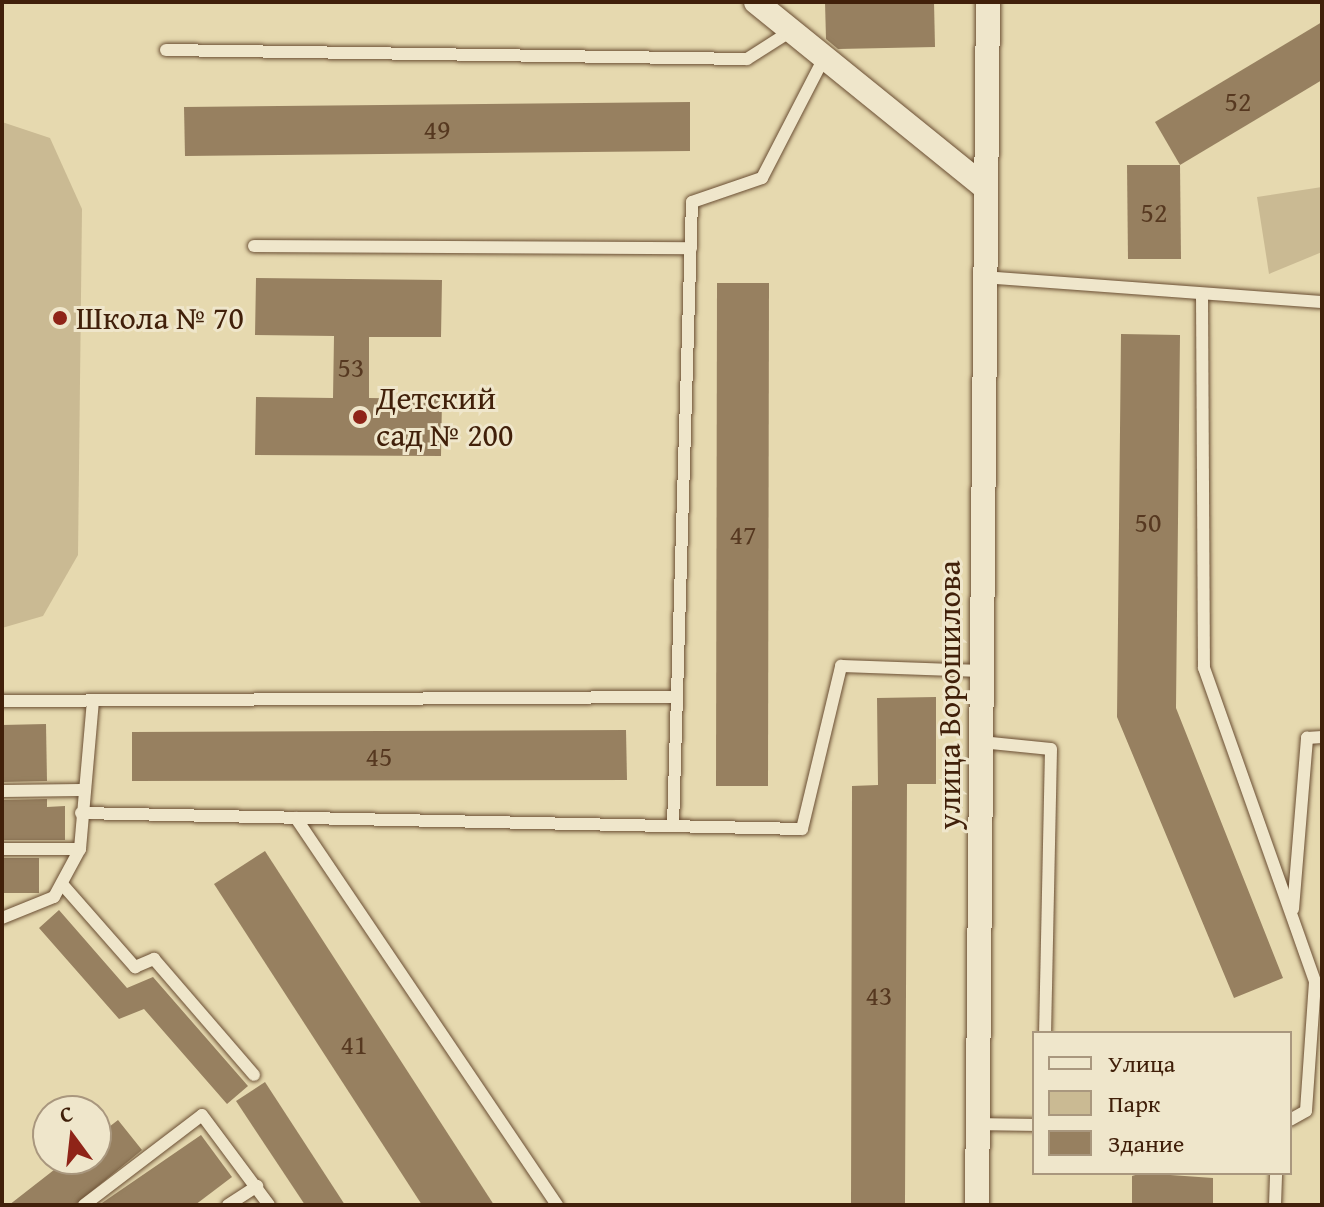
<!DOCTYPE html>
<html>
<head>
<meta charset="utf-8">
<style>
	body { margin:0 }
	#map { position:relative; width:1324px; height:1207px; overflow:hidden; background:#e6d9af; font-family:"Gentium Book Plus",serif }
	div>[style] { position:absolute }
	.green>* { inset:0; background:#caba93 }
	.building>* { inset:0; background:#978060 }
	.roads { filter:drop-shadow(0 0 2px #6a4e33) drop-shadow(0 0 2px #6a4e33) }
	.service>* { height:12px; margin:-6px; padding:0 6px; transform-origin:6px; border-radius:6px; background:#efe6cb }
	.minor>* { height:24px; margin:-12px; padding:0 12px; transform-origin:12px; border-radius:12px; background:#efe6cb }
	.dots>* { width:22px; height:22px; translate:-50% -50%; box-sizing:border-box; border:4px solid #efe6cb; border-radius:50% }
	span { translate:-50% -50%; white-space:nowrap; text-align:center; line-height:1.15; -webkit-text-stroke:6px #efe6cb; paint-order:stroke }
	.number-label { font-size:28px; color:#563820 }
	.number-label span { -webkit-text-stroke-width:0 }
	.poi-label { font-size:32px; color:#41200a }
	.left { translate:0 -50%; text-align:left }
	.street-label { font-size:32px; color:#41200a }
	.frame { position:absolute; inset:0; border:4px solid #41200a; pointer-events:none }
	.legend { position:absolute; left:1032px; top:1031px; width:260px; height:144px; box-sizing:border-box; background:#efe6cb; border:2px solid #a9977e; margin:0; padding:10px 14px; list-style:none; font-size:24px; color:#41200a }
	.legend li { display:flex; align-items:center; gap:16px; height:40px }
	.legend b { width:40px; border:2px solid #a9977e }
	.north { position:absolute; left:32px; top:1095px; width:80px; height:80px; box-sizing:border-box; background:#efe6cb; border:2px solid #a9977e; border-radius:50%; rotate:345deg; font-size:22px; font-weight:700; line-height:32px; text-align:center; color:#41200a }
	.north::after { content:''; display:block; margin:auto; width:28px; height:36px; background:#8f2418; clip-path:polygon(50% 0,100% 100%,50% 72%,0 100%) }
</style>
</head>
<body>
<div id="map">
	<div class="green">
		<div style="clip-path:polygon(2px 122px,50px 138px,82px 209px,78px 555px,43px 616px,2px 628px)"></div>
		<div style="clip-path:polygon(1322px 187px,1322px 252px,1269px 274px,1257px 197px)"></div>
	</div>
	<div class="building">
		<div style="clip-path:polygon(825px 2px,934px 2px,935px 47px,838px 49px,826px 39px)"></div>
		<div style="clip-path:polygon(1322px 22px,1322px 80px,1180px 165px,1155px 122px)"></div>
		<div style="clip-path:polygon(690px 102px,690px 151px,185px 156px,184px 107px)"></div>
		<div style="clip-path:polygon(1127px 165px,1180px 165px,1181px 259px,1128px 259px)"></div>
		<div style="clip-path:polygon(256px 278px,442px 280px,441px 337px,369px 337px,369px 398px,442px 399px,441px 456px,255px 455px,256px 397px,333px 398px,334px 336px,255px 335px)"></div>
		<div style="clip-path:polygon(717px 283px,769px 283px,768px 786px,716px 786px)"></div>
		<div style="clip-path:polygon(1121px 334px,1180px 335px,1176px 708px,1283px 978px,1234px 998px,1117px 717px)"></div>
		<div style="clip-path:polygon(936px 697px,936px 784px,907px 784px,905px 1205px,851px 1205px,852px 786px,878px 785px,877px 698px)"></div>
		<div style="clip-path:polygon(46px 724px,47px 781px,2px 782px,2px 725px)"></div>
		<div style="clip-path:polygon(626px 730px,627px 780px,132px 781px,132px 732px)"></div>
		<div style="clip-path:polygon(47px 799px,47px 807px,65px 806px,65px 840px,2px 840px,2px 800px)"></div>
		<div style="clip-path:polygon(265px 851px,494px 1205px,422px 1205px,214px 884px)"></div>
		<div style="clip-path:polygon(2px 858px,39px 858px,39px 893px,2px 893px)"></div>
		<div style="clip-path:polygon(59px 910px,127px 988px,153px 977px,248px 1086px,227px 1104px,144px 1009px,119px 1019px,39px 928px)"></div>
		<div style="clip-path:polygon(265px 1082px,345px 1205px,305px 1205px,236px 1101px)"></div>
		<div style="clip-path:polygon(118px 1120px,142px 1150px,75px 1205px,9px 1205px,68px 1159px,96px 1159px,96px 1137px)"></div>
		<div style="clip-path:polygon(201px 1135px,232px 1177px,195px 1205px,99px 1205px)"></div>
		<div style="clip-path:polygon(1142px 1173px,1213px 1178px,1213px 1205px,1132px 1205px,1132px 1176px)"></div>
	</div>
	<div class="roads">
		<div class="service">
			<div style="left:166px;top:50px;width:581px;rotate:0.89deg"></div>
			<div style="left:747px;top:59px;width:52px;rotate:-32.5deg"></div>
			<div style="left:254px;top:246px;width:437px;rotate:0.3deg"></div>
			<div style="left:982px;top:277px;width:341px;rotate:4.2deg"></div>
			<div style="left:1202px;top:294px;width:374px;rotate:89.7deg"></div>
			<div style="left:1204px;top:668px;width:333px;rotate:70.5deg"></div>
			<div style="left:1315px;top:982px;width:129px;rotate:94deg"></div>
			<div style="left:1306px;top:1111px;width:18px;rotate:151deg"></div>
			<div style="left:2px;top:701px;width:675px;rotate:-0.34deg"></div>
			<div style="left:981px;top:742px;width:70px;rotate:5.7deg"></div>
			<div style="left:1051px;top:749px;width:284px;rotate:91.2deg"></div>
			<div style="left:2px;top:791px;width:79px;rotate:-0.7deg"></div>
			<div style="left:81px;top:813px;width:721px;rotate:1.27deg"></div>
			<div style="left:802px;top:829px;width:168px;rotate:-76.5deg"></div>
			<div style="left:841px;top:666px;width:141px;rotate:2deg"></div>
			<div style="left:296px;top:818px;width:467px;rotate:56deg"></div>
			<div style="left:673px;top:826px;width:624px;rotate:-88.26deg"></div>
			<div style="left:692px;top:202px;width:74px;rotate:-18.9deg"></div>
			<div style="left:762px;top:178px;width:135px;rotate:-62.7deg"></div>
			<div style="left:2px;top:849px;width:78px"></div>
			<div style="left:80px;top:849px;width:149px;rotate:-85deg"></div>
			<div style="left:62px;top:884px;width:111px;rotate:48.7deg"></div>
			<div style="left:135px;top:967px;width:21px;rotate:-23deg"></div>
			<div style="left:154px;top:959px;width:153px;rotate:49.2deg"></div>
			<div style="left:1293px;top:909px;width:172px;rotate:-85.3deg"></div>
			<div style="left:1307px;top:738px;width:15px;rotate:-4deg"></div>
			<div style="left:2px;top:918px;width:56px;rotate:-22deg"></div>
			<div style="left:54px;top:897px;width:55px;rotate:-61.6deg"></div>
			<div style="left:978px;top:1124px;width:56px;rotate:1deg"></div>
			<div style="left:84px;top:1205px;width:148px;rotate:-37.3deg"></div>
			<div style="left:202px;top:1115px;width:112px;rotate:53.3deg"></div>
			<div style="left:228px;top:1205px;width:35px;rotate:-33deg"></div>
			<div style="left:1275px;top:1205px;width:32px;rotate:-88deg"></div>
		</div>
		<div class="minor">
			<div style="left:756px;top:2px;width:291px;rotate:39deg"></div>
			<div style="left:977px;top:1205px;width:1203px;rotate:-89.48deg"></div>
		</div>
	</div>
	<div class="dots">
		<div style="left:60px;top:318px;background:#8f2418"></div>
		<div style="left:360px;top:417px;background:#8f2418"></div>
	</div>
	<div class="number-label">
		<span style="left:1238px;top:101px">52</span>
		<span style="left:437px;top:129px">49</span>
		<span style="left:1154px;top:212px">52</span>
		<span style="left:351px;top:367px">53</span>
		<span style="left:1148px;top:522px">50</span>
		<span style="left:743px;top:534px">47</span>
		<span style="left:379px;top:756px">45</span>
		<span style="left:879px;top:995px">43</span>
		<span style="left:354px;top:1044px">41</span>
	</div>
	<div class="poi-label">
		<span class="left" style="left:76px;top:318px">Школа № 70</span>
		<span class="left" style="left:376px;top:417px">Детский<br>сад № 200</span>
	</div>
	<div class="street-label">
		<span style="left:949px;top:695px;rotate:-90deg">улица Ворошилова</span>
	</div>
	<div class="frame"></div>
	<ul class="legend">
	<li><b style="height:10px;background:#efe6cb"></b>Улица</li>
	<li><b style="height:22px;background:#caba93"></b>Парк</li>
	<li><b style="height:22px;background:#978060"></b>Здание</li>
	</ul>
	<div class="north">С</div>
</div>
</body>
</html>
